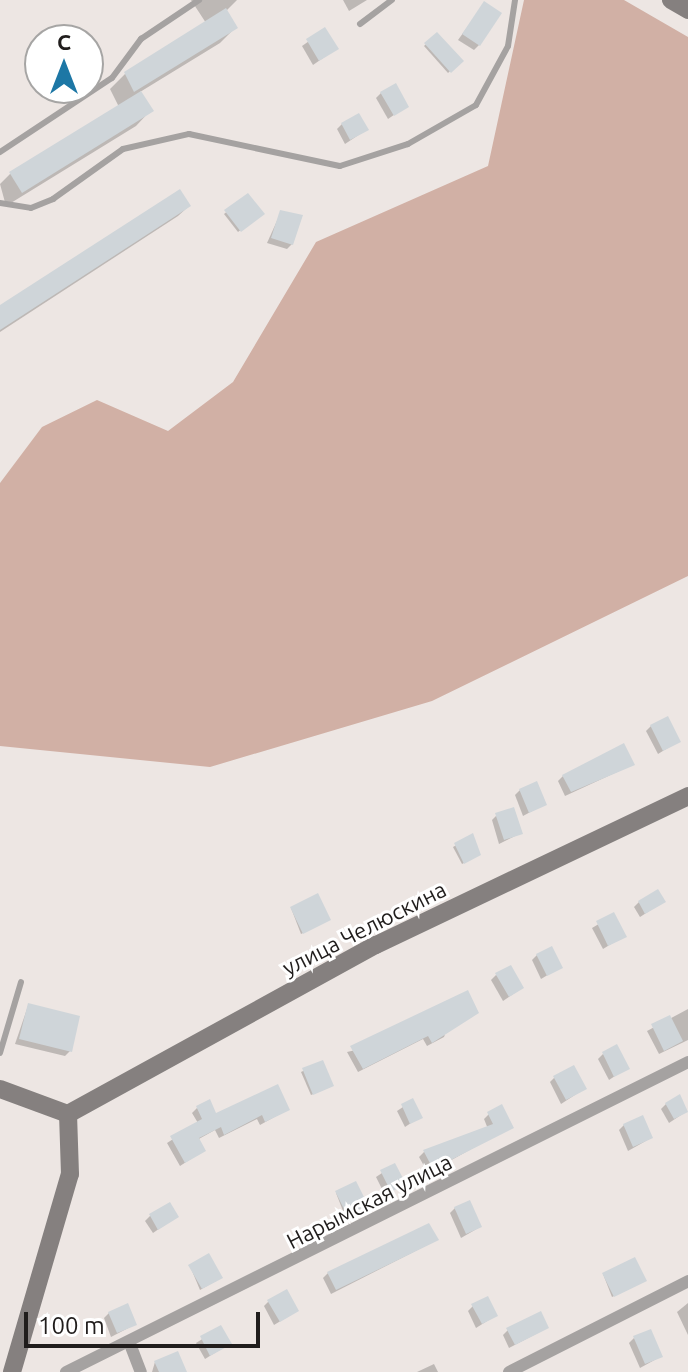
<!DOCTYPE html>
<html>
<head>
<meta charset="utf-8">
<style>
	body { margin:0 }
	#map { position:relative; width:688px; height:1372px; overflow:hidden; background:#ede6e3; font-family:Ubuntu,sans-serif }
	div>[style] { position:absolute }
	.green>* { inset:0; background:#d1b0a5 }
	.shadow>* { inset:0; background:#0003 }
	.building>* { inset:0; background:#cfd5d9 }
	.lane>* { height:6px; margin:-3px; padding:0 3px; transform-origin:3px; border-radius:3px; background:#a5a2a1 }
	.street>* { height:12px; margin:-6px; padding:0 6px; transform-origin:6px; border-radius:6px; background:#a5a2a1 }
	.secondary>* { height:18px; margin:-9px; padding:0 9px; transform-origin:9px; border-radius:9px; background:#85807f }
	span { translate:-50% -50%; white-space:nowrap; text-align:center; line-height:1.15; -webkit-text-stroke:6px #fff; paint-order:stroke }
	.street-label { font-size:22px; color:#201d1c }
	.north { position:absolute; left:24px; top:24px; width:80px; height:80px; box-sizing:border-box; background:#fff; border:2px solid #a6a5a4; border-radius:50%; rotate:0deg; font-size:22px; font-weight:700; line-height:32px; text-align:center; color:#201d1c }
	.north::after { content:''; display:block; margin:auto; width:28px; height:36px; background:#1d77a5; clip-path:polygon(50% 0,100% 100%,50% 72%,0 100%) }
	.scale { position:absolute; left:24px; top:1312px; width:236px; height:36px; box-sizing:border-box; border:4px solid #201d1c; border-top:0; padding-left:10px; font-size:24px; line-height:28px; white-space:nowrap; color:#201d1c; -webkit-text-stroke:6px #fff; paint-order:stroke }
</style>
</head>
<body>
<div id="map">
	<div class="green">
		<div style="clip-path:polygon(524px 0,624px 0,688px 37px,688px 576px,432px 701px,210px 767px,0 746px,0 483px,42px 427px,97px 400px,168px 431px,233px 382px,316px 242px,488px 166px)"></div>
	</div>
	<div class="shadow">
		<div style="clip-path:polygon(191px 0,237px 0,226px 11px,236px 27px,220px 43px,140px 92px,151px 110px,136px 126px,6px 206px,0 184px,10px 174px,119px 107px,110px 89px,125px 74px,206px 23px)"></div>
		<div style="clip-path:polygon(343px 0,367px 0,349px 11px)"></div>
		<div style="clip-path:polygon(484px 4px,479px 45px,474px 50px,458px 40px)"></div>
		<div style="clip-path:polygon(325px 30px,336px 49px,313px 65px,302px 46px)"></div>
		<div style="clip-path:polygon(437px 34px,461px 61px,448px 73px,424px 46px)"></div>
		<div style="clip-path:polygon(381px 93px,407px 106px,388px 119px,376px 98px)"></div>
		<div style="clip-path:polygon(342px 124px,366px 130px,345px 144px,337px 129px)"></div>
		<div style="clip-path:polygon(248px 195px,262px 214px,238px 232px,224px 214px)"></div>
		<div style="clip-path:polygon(189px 206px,178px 216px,0 332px,0 308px)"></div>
		<div style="clip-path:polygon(281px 212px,292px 244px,287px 249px,267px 243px)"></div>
		<div style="clip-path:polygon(651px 726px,679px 741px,658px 754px,646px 731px)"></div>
		<div style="clip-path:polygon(632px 765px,565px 796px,558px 781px,563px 776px)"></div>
		<div style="clip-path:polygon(520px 790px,545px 804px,523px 816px,515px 795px)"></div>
		<div style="clip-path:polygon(497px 815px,521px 833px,499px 844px,492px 820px)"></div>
		<div style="clip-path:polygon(472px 836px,477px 856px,462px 864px,453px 847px)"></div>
		<div style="clip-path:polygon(639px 902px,663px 902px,640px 917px,634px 907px)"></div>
		<div style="clip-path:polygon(291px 908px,327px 921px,301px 934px)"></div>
		<div style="clip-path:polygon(614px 915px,624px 936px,603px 949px,592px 928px)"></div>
		<div style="clip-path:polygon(537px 955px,561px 967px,541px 979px,532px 960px)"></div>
		<div style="clip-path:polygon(496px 975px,522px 988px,503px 1001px,491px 980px)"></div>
		<div style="clip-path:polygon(28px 1006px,70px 1051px,65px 1056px,15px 1044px)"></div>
		<div style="clip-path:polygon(688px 1009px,688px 1040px,659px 1054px,647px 1031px)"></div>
		<div style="clip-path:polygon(447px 1029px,444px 1037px,427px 1046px,423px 1039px,358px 1072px,347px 1052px)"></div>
		<div style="clip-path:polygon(603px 1054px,627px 1068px,609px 1080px,598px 1059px)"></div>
		<div style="clip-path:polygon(322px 1062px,330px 1087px,311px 1095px,301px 1072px)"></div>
		<div style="clip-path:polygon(555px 1077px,584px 1089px,561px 1104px,550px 1082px)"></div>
		<div style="clip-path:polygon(412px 1101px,420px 1117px,405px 1127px,397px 1111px)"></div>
		<div style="clip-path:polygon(666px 1104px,687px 1111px,669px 1123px,661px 1109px)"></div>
		<div style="clip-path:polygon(197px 1108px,216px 1115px,287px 1110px,260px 1125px,257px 1119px,219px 1138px,215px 1130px,197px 1140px,203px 1151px,180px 1166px,167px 1143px,198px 1123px,192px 1113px)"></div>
		<div style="clip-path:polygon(489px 1114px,511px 1127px,428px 1173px,419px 1157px,424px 1152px,488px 1129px,484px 1119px)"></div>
		<div style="clip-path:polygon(624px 1125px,651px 1138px,628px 1151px,619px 1130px)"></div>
		<div style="clip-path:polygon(394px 1165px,403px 1184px,385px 1195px,376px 1177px)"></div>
		<div style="clip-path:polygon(336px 1193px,364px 1206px,345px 1216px)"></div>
		<div style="clip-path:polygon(455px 1208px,480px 1227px,461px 1238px,450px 1213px)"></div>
		<div style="clip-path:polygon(150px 1216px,176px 1217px,153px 1233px,145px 1221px)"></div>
		<div style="clip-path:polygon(437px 1240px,331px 1294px,323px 1278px,328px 1273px)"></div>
		<div style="clip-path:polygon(190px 1266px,219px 1279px,200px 1290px)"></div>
		<div style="clip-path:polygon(603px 1274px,643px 1282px,612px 1297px)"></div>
		<div style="clip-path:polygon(269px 1301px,297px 1311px,274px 1325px,264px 1306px)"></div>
		<div style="clip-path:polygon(688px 1303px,688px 1335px,677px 1312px)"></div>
		<div style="clip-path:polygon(473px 1306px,495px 1316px,476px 1328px,468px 1311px)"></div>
		<div style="clip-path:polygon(109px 1313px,134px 1325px,111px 1337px,104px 1318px)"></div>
		<div style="clip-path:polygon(220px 1328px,229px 1344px,205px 1359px,196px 1343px)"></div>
		<div style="clip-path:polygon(547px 1328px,509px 1348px,503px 1335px,508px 1330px)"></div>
		<div style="clip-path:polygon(634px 1338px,660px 1357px,640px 1368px,629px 1343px)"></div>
		<div style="clip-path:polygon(155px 1362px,185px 1372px,152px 1372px)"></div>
		<div style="clip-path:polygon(434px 1364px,438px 1372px,417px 1372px)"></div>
	</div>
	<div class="building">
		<div style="clip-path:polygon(484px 1px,502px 13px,480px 46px,462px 34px)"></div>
		<div style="clip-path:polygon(226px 8px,238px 28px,134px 92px,124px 72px)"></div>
		<div style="clip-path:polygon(325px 27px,339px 49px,319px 61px,306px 39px)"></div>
		<div style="clip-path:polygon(437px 32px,464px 61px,451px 73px,424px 43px)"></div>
		<div style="clip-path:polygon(396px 83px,409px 107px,394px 116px,380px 92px)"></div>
		<div style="clip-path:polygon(141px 91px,154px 111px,22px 193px,9px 172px)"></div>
		<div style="clip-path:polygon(359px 113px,369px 130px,350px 140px,341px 123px)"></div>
		<div style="clip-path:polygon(180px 189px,191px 206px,0 330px,0 305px)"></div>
		<div style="clip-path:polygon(248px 193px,265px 214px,241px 232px,224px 210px)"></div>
		<div style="clip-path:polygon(280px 210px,303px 215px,293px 245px,271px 238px)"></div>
		<div style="clip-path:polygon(668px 716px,681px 742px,663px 751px,650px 725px)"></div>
		<div style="clip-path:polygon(624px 743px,635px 765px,571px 792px,562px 775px)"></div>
		<div style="clip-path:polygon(537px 781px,547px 805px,529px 813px,519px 789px)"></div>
		<div style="clip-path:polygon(514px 807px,523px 834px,504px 840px,495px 813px)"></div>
		<div style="clip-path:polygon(473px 833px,481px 855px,464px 864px,454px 843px)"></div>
		<div style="clip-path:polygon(658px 889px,666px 902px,645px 914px,638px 901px)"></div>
		<div style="clip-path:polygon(318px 893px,331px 920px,303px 934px,290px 907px)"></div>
		<div style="clip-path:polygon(614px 912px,627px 937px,608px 946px,596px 921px)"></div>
		<div style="clip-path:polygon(552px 946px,563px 968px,547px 976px,536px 954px)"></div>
		<div style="clip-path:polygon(511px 965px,524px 988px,509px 997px,495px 973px)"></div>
		<div style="clip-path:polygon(468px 990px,479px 1013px,432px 1043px,428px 1036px,363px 1069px,350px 1046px)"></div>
		<div style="clip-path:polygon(28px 1003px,80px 1016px,72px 1052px,19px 1039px)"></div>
		<div style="clip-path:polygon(670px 1015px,683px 1041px,664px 1051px,651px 1024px)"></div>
		<div style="clip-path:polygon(617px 1044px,630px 1069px,614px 1077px,602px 1052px)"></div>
		<div style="clip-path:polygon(323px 1060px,334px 1086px,313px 1095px,302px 1068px)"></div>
		<div style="clip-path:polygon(574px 1065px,587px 1089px,566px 1100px,553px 1076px)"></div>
		<div style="clip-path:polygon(278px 1084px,290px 1110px,265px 1122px,262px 1115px,224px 1135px,221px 1127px,199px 1138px,206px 1151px,185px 1163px,170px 1136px,202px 1119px,196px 1106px,210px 1099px,216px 1113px)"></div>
		<div style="clip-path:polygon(680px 1094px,688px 1112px,674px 1119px,665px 1103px)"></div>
		<div style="clip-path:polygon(413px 1098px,423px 1118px,410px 1124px,401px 1104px)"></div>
		<div style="clip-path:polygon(502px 1104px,514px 1128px,433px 1169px,423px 1150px,493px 1124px,487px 1112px)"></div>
		<div style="clip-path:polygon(643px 1115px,653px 1138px,633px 1147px,623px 1124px)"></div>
		<div style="clip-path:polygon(395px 1163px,406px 1184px,391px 1192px,380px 1170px)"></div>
		<div style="clip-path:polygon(356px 1181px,368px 1205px,347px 1215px,335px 1191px)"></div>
		<div style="clip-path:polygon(470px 1200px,482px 1227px,466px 1234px,454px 1207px)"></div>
		<div style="clip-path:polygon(170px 1202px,179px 1217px,158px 1230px,149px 1214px)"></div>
		<div style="clip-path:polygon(429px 1223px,439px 1240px,336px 1290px,327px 1272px)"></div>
		<div style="clip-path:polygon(209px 1253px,223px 1278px,202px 1289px,188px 1265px)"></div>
		<div style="clip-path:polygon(635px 1257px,647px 1281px,614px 1297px,602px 1273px)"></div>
		<div style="clip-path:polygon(287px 1289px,299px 1311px,280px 1322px,267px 1300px)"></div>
		<div style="clip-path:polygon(488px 1296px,498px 1316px,482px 1324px,471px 1304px)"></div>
		<div style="clip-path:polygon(128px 1303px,137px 1325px,117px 1333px,108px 1312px)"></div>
		<div style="clip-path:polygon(541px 1311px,549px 1328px,515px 1345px,506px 1328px)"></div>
		<div style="clip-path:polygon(221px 1325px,232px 1344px,210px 1356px,200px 1336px)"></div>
		<div style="clip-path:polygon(651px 1329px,663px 1357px,645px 1364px,633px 1336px)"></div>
		<div style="clip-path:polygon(178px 1351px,187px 1372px,159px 1372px,154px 1361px)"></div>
	</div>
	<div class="lane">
		<div style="left:360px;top:24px;width:40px;rotate:-37deg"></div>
		<div style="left:0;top:152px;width:134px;rotate:-33.5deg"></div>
		<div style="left:112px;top:78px;width:49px;rotate:-53.4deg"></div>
		<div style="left:141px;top:39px;width:70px;rotate:-33.9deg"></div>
		<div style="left:0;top:203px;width:31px;rotate:9deg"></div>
		<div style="left:31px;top:208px;width:24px;rotate:-22deg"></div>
		<div style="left:53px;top:199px;width:86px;rotate:-35.5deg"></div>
		<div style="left:123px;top:149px;width:68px;rotate:-12.8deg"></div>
		<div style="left:189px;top:134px;width:154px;rotate:12deg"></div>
		<div style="left:340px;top:166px;width:71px;rotate:-17.9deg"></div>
		<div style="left:408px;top:144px;width:78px;rotate:-29.8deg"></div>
		<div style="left:476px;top:105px;width:67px;rotate:-61.5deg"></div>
		<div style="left:508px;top:46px;width:47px;rotate:-81.3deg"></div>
		<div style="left:0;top:1053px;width:74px;rotate:-73.5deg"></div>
	</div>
	<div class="street">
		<div style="left:130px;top:1344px;width:30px;rotate:69deg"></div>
		<div style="left:66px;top:1372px;width:695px;rotate:-26.49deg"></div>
		<div style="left:509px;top:1372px;width:201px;rotate:-26.9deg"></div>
	</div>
	<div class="secondary">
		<div style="left:671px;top:0;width:20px;rotate:30deg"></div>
		<div style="left:0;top:1089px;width:72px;rotate:20.2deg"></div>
		<div style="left:68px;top:1114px;width:351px;rotate:-28.8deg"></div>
		<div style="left:376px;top:945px;width:346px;rotate:-25.5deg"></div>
		<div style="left:12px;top:1372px;width:206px;rotate:-73.7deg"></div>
		<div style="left:70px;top:1174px;width:60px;rotate:-91.9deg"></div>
	</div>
	<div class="street-label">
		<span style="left:364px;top:928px;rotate:-27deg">улица Челюскина</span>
		<span style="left:369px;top:1201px;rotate:-27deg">Нарымская улица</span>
	</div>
	<div class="north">С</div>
	<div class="scale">100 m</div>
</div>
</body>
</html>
